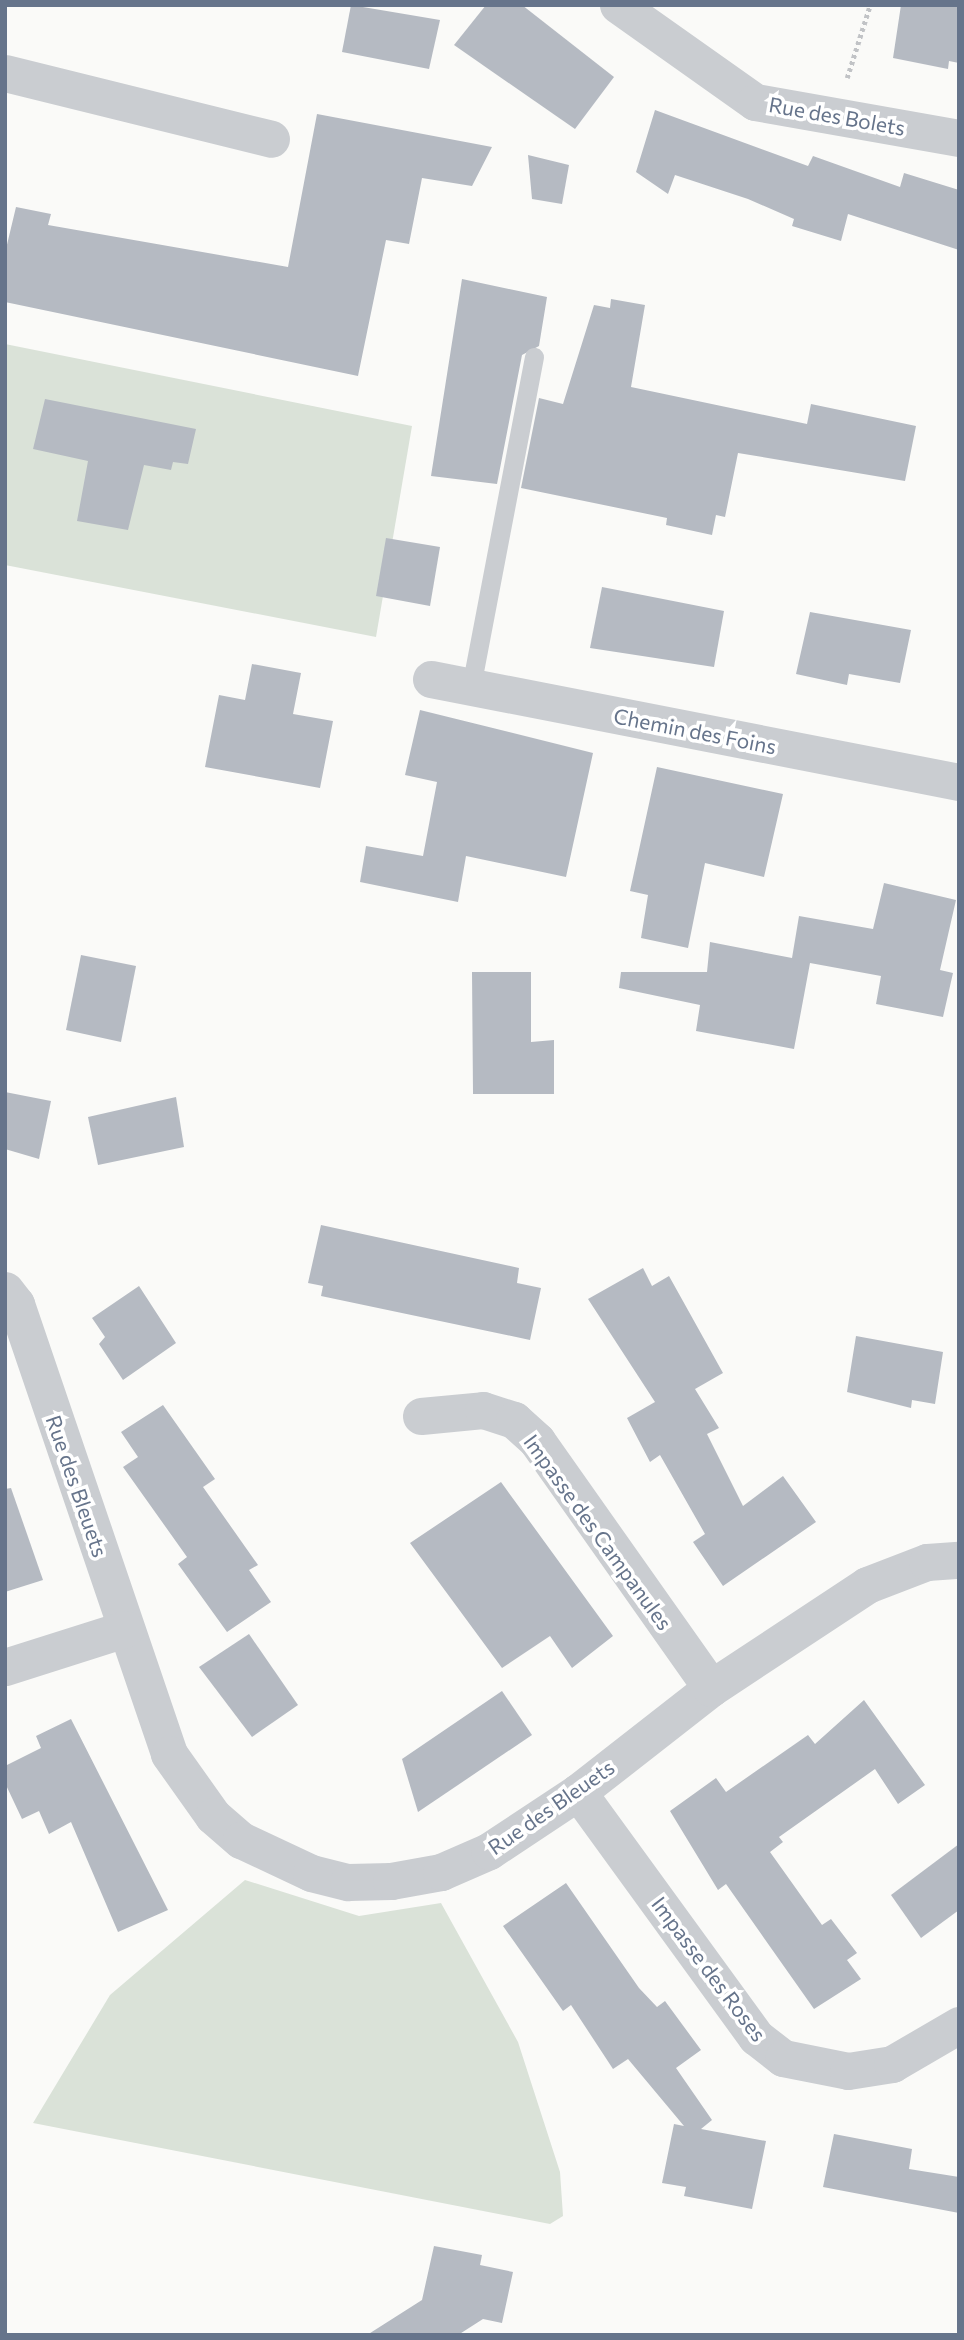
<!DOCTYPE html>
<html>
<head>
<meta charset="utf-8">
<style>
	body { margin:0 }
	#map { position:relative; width:964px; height:2340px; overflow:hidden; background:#fafaf8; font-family:Commissioner,sans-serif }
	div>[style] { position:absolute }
	.green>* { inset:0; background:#dae2d8 }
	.building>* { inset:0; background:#b5bac2 }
	.path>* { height:4.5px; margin-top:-2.25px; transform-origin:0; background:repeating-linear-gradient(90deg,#c1c3c6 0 3.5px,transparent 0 7px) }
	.lane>* { height:19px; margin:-9.5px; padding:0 9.5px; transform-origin:9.5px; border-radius:9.5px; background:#cacdd1 }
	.street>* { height:37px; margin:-18.5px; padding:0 18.5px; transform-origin:18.5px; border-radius:18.5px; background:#cacdd1 }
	span { translate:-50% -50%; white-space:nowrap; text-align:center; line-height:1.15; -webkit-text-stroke:7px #fff; paint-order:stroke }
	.street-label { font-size:21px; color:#66748b }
	.frame { position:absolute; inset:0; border:7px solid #66748b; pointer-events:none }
</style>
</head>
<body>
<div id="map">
	<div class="green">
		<div style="clip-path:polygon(5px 344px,412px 426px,376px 637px,5px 565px)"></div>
		<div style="clip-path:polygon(245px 1880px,359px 1916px,441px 1903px,518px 2042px,560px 2172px,563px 2216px,550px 2224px,33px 2123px,110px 1995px)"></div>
	</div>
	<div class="building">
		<div style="clip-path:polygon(351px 5px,440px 20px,429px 69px,342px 52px)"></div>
		<div style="clip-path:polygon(486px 5px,522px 5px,614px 77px,575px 129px,454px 45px)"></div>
		<div style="clip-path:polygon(901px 5px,959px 5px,959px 63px,949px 61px,948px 69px,893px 58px)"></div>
		<div style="clip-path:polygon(655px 110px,808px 166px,813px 156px,900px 187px,904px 173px,959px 190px,959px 250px,848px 214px,841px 241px,792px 226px,794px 219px,748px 199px,675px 175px,668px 194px,636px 172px)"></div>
		<div style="clip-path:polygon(317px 114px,492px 147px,472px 186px,422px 178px,409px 244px,386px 240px,358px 376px,5px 302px,5px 253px,16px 207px,51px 214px,48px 225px,288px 267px)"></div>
		<div style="clip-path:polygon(528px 155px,569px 165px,562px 204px,532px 199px)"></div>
		<div style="clip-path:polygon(462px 279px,547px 297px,539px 346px,522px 355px,497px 484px,431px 476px)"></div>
		<div style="clip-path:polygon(611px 299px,645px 305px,631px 387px,807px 424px,811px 404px,916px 426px,905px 481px,738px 453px,725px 517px,716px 515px,712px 535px,666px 525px,667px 518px,521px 488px,539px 398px,563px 404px,594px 305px,610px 308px)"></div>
		<div style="clip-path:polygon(45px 399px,196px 429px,188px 464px,173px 462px,171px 470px,144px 465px,128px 530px,77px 521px,88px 461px,33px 449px)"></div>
		<div style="clip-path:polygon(386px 538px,440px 547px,430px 606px,376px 596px)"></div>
		<div style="clip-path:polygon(602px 587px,724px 611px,714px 667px,590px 648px)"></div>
		<div style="clip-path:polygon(810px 612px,911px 630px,900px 683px,849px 674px,847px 685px,796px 674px)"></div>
		<div style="clip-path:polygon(252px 664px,301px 673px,293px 714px,333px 721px,320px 788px,205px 767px,219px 695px,245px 700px)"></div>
		<div style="clip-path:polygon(420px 710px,593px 753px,566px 877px,466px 856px,458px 902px,360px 882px,366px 846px,423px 856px,437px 782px,405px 775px)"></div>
		<div style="clip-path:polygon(657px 767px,783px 794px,764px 877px,705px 863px,688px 948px,641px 938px,648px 895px,630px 891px)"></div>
		<div style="clip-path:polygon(884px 883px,956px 900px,940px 970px,953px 973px,943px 1017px,876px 1004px,881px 976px,810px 963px,794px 1049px,696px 1031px,700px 1005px,619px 988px,621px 972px,707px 972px,710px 942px,792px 958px,799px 916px,873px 929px)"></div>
		<div style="clip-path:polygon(81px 955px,136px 966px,121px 1042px,66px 1030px)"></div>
		<div style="clip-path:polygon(472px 972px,531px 972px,531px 1042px,554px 1040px,554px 1094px,473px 1094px)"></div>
		<div style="clip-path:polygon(5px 1092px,51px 1101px,39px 1159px,5px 1149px)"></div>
		<div style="clip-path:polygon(176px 1097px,184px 1147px,98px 1165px,88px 1117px)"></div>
		<div style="clip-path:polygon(321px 1225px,519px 1268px,517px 1283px,541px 1288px,530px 1340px,321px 1296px,323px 1286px,308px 1283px)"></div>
		<div style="clip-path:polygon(643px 1268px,652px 1286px,669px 1276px,723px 1373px,695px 1389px,719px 1428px,707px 1434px,743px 1506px,783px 1476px,816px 1522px,723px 1586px,693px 1542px,705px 1534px,660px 1455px,650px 1462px,627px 1418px,655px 1402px,588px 1299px)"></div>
		<div style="clip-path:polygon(139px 1286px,176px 1343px,123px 1380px,99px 1344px,105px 1337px,92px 1318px)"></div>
		<div style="clip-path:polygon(856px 1336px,943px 1352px,935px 1404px,912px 1400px,911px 1408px,847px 1392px)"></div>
		<div style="clip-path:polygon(163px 1405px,215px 1479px,203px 1487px,258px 1565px,249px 1570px,271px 1602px,227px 1632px,178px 1564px,187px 1557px,123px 1467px,138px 1457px,121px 1432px)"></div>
		<div style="clip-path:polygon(501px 1482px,613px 1636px,572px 1668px,550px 1636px,502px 1668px,410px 1543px)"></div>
		<div style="clip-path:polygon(11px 1488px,43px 1580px,5px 1592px,5px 1489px)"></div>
		<div style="clip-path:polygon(249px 1634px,298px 1705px,252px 1737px,199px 1667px)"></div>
		<div style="clip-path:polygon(502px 1691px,532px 1735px,418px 1812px,402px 1759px)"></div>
		<div style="clip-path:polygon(864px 1700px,925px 1785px,898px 1804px,875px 1769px,779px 1837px,783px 1842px,770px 1852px,822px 1925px,831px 1919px,857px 1953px,847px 1960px,861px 1979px,814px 2009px,726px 1884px,718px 1890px,670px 1811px,716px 1778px,726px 1792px,808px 1735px,815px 1744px)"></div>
		<div style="clip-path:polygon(71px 1719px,168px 1910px,118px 1932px,71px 1822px,49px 1834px,39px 1811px,22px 1819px,5px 1783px,5px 1766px,41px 1748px,36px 1736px)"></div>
		<div style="clip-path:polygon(959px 1844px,959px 1910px,921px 1938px,891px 1895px)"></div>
		<div style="clip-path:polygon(566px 1883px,639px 1988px,657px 2007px,665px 2001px,701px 2050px,676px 2068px,712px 2120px,701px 2129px,766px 2141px,752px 2209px,684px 2196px,686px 2187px,662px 2183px,674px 2124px,684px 2126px,628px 2059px,613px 2069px,571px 2005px,563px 2011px,503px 1926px)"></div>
		<div style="clip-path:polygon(834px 2134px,912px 2149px,909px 2169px,959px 2177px,959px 2213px,823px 2187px)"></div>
		<div style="clip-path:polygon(434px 2246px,482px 2255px,480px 2265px,513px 2272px,502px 2323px,483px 2319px,458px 2335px,367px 2335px,422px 2300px)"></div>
	</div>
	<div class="path">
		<div style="left:847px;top:78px;width:77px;rotate:-72.5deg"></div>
	</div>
	<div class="lane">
		<div style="left:471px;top:687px;width:336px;rotate:-79.2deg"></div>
	</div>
	<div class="street">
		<div style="left:618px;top:5px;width:168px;rotate:35.3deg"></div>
		<div style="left:755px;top:102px;width:207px;rotate:10deg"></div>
		<div style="left:5px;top:73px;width:274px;rotate:13.9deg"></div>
		<div style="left:431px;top:679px;width:538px;rotate:11.04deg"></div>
		<div style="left:5px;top:1290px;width:18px;rotate:52deg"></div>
		<div style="left:16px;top:1304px;width:475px;rotate:71.2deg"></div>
		<div style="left:169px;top:1754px;width:76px;rotate:54.6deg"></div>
		<div style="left:213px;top:1816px;width:37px;rotate:41deg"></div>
		<div style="left:241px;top:1840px;width:77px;rotate:25.2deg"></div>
		<div style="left:311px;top:1873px;width:38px;rotate:14deg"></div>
		<div style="left:348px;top:1882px;width:43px;rotate:-1.3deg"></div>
		<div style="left:391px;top:1881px;width:51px;rotate:-10.2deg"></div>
		<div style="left:441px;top:1872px;width:52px;rotate:-23.6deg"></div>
		<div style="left:489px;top:1851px;width:107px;rotate:-33.5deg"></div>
		<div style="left:578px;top:1792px;width:169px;rotate:-38deg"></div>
		<div style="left:711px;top:1688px;width:187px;rotate:-33.4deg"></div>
		<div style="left:867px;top:1585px;width:64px;rotate:-21deg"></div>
		<div style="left:927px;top:1562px;width:32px;rotate:-4deg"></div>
		<div style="left:421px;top:1416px;width:62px;rotate:-5.5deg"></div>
		<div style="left:483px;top:1410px;width:33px;rotate:18deg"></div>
		<div style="left:514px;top:1420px;width:31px;rotate:42deg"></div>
		<div style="left:537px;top:1441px;width:302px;rotate:54.8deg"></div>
		<div style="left:5px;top:1667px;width:126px;rotate:-17.6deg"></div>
		<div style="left:578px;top:1792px;width:303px;rotate:54deg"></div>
		<div style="left:756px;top:2037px;width:34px;rotate:38deg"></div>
		<div style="left:783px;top:2058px;width:66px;rotate:11.3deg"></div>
		<div style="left:848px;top:2071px;width:45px;rotate:-9deg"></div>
		<div style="left:892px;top:2064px;width:78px;rotate:-30.2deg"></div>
	</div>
	<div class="street-label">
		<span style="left:837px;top:116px;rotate:10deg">Rue des Bolets</span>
		<span style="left:695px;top:731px;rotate:11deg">Chemin des Foins</span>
		<span style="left:77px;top:1486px;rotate:71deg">Rue des Bleuets</span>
		<span style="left:598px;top:1532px;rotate:54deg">Impasse des Campanules</span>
		<span style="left:551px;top:1807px;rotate:-35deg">Rue des Bleuets</span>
		<span style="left:709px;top:1969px;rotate:53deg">Impasse des Roses</span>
	</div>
	<div class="frame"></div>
</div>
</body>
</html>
